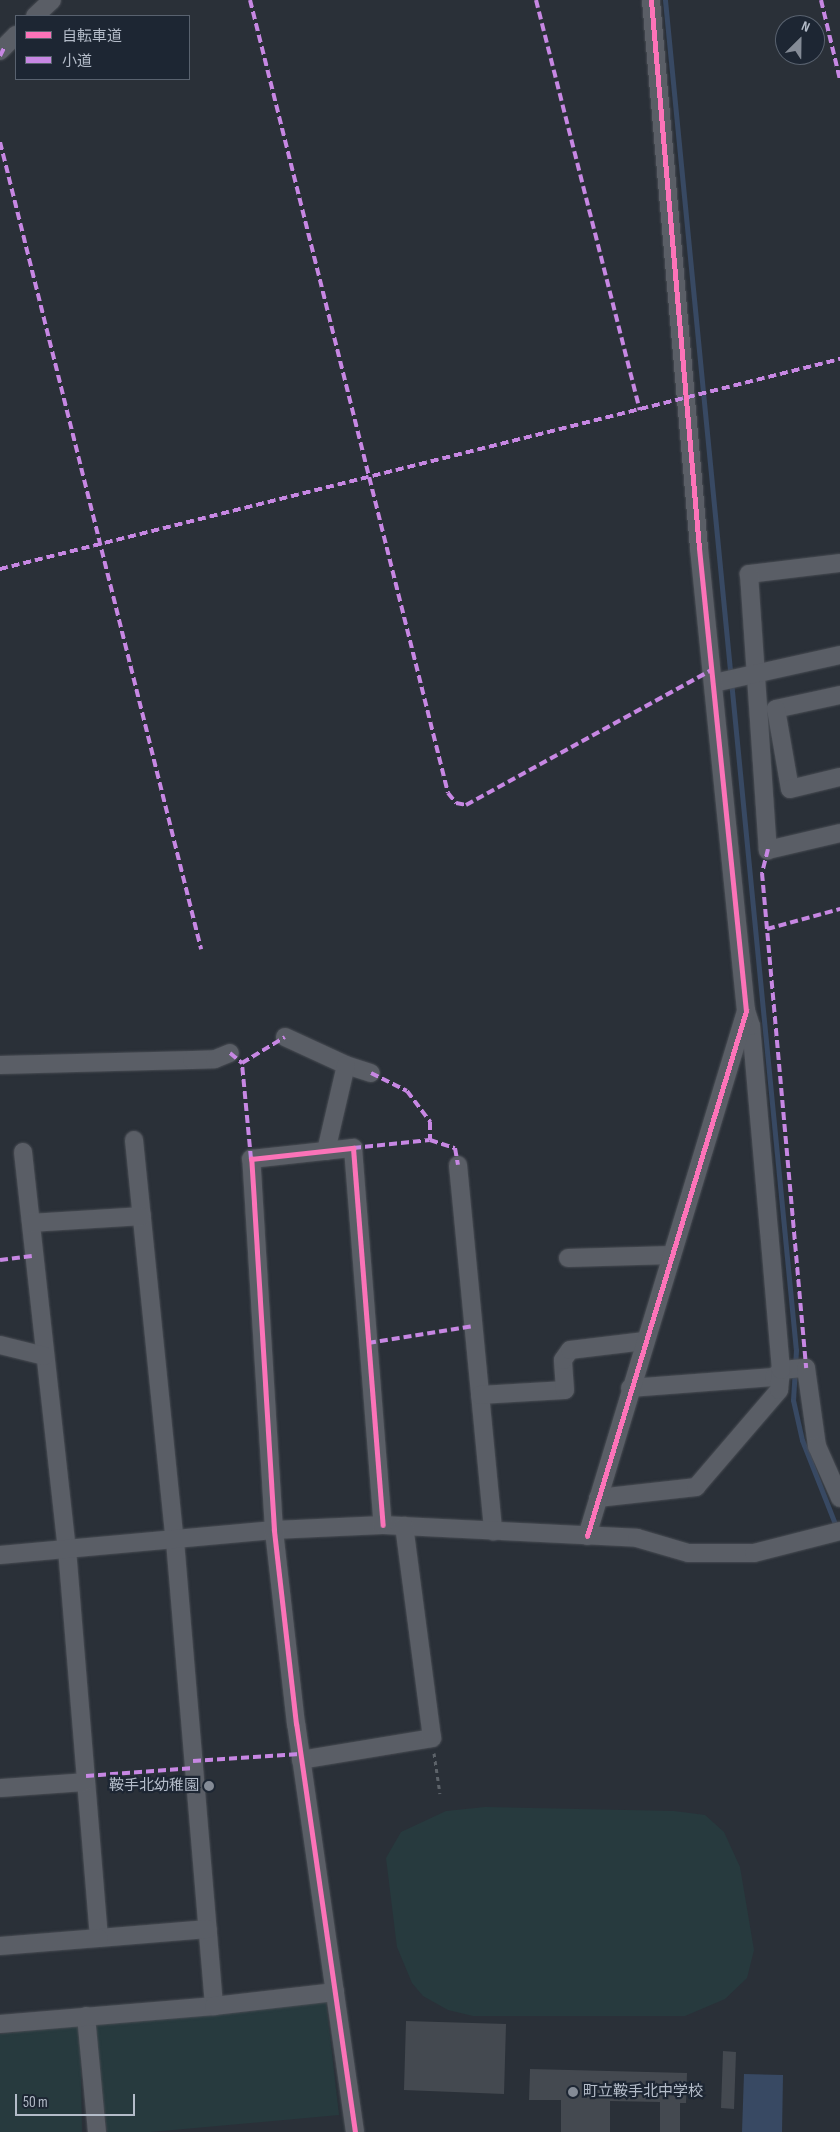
<!DOCTYPE html>
<html>
<head>
<meta charset="utf-8">
<style>
	body { margin:0 }
	#map { position:relative; width:840px; height:2132px; overflow:hidden; background:#2a3038; font-family:"Sofia Sans Condensed","Noto Sans JP",sans-serif }
	div>[style] { position:absolute }
	.green>* { inset:0; background:#273a3e }
	.water>* { inset:0; background:#384963 }
	.stream>* { height:5px; margin:-2.5px; padding:0 2.5px; transform-origin:2.5px; border-radius:2.5px; background:#384963 }
	.building>* { inset:0; background:#444950 }
	.path>* { height:3px; margin-top:-1.5px; transform-origin:0; background:repeating-linear-gradient(90deg,#5d636a 0 4px,transparent 0 8px) }
	.roads { filter:drop-shadow(0 0 1px #484c53) drop-shadow(0 0 1px #484c53) }
	.minor>* { height:18px; margin:-9px; padding:0 9px; transform-origin:9px; border-radius:9px; background:#5a5e66 }
	.quiet>* { height:4px; margin-top:-2px; transform-origin:0; background:repeating-linear-gradient(90deg,#c787e3 0 8px,transparent 0 12px) }
	.cycleway>* { height:5px; margin:-2.5px; padding:0 2.5px; transform-origin:2.5px; border-radius:2.5px; background:#fb73b8 }
	.dots>* { width:14px; height:14px; translate:-50% -50%; box-sizing:border-box; border:2px solid #1d2633; border-radius:50% }
	span { translate:-50% -50%; white-space:nowrap; text-align:center; line-height:1.15; -webkit-text-stroke:4.5px #1d2633; paint-order:stroke }
	.poi-label { font-size:15px; color:#b4bcc9 }
	.right { translate:-100% -50%; text-align:right }
	.left { translate:0 -50%; text-align:left }
	.legend { position:absolute; left:15px; top:15px; width:175px; height:65px; box-sizing:border-box; background:#1d2633; border:1px solid #59626f; margin:0; padding:6px 9px; list-style:none; font-size:15px; color:#b4bcc9 }
	.legend li { display:flex; align-items:center; gap:10px; height:25px }
	.legend b { width:25px; border:1px solid #59626f }
	.north { position:absolute; left:775px; top:15px; width:50px; height:50px; box-sizing:border-box; background:#1d2633; border:1px solid #59626f; border-radius:50%; rotate:23deg; font-size:14px; font-weight:700; line-height:20px; text-align:center; color:#b4bcc9 }
	.north::after { content:''; display:block; margin:auto; width:18px; height:22px; background:#848b96; clip-path:polygon(50% 0,100% 100%,50% 72%,0 100%) }
	.scale { position:absolute; left:15px; top:2094px; width:120px; height:22px; box-sizing:border-box; border:2px solid #b4bcc9; border-top:0; padding-left:6px; font-size:15px; line-height:18px; white-space:nowrap; color:#b4bcc9; -webkit-text-stroke:4px #1d2633; paint-order:stroke }
</style>
</head>
<body>
<div id="map">
	<div class="green">
		<div style="clip-path:polygon(485px 1807px,674px 1811px,705px 1815px,724px 1832px,740px 1867px,754px 1950px,747px 1978px,725px 1999px,685px 2016px,473px 2016px,448px 2010px,423px 1996px,412px 1983px,397px 1947px,386px 1858px,401px 1832px,446px 1811px)"></div>
		<div style="clip-path:polygon(326px 2002px,339px 2115px,151px 2132px,107px 2132px,94px 2025px)"></div>
		<div style="clip-path:polygon(80px 2025px,82px 2132px,0 2132px,0 2034px)"></div>
	</div>
	<div class="water">
		<div style="clip-path:polygon(744px 2074px,783px 2075px,782px 2132px,742px 2132px)"></div>
	</div>
	<div class="stream">
		<div style="left:665px;top:0;width:1356px;rotate:84.46deg"></div>
		<div style="left:796px;top:1350px;width:50px;rotate:93.4deg"></div>
		<div style="left:793px;top:1400px;width:41px;rotate:77.3deg"></div>
		<div style="left:802px;top:1440px;width:96px;rotate:68.5deg"></div>
	</div>
	<div class="building">
		<div style="clip-path:polygon(406px 2021px,506px 2024px,504px 2094px,404px 2090px)"></div>
		<div style="clip-path:polygon(723px 2051px,736px 2052px,734px 2109px,721px 2108px)"></div>
		<div style="clip-path:polygon(530px 2069px,687px 2073px,686px 2103px,680px 2103px,680px 2132px,660px 2132px,660px 2102px,610px 2101px,610px 2132px,561px 2132px,561px 2100px,529px 2100px)"></div>
	</div>
	<div class="path">
		<div style="left:434px;top:1753px;width:41px;rotate:81.7deg"></div>
	</div>
	<div class="roads">
		<div class="minor">
			<div style="left:35px;top:16px;width:23px;rotate:-43deg"></div>
			<div style="left:0;top:51px;width:23px;rotate:-45deg"></div>
			<div style="left:840px;top:563px;width:92px;rotate:173.1deg"></div>
			<div style="left:749px;top:574px;width:277px;rotate:86.1deg"></div>
			<div style="left:768px;top:850px;width:74px;rotate:-13.3deg"></div>
			<div style="left:714px;top:683px;width:129px;rotate:-12.5deg"></div>
			<div style="left:840px;top:695px;width:66px;rotate:167.7deg"></div>
			<div style="left:776px;top:709px;width:81px;rotate:80.1deg"></div>
			<div style="left:790px;top:789px;width:51px;rotate:-13.5deg"></div>
			<div style="left:285px;top:1037px;width:67px;rotate:24.7deg"></div>
			<div style="left:346px;top:1065px;width:26px;rotate:18deg"></div>
			<div style="left:0;top:1065px;width:192px;rotate:-1.5deg"></div>
			<div style="left:192px;top:1060px;width:23px;rotate:-2deg"></div>
			<div style="left:215px;top:1059px;width:16px;rotate:-22deg"></div>
			<div style="left:134px;top:1140px;width:403px;rotate:84.2deg"></div>
			<div style="left:175px;top:1541px;width:467px;rotate:85.2deg"></div>
			<div style="left:326px;top:1151px;width:88px;rotate:-76.9deg"></div>
			<div style="left:23px;top:1152px;width:399px;rotate:83.7deg"></div>
			<div style="left:67px;top:1549px;width:390px;rotate:85.3deg"></div>
			<div style="left:99px;top:1938px;width:109px;rotate:-4.7deg"></div>
			<div style="left:458px;top:1165px;width:368px;rotate:84.5deg"></div>
			<div style="left:31px;top:1223px;width:111px;rotate:-3.6deg"></div>
			<div style="left:568px;top:1258px;width:104px;rotate:-1.7deg"></div>
			<div style="left:0;top:1345px;width:46px;rotate:13.7deg"></div>
			<div style="left:630px;top:1388px;width:144px;rotate:-4.4deg"></div>
			<div style="left:774px;top:1377px;width:10px;rotate:-45deg"></div>
			<div style="left:781px;top:1370px;width:25px;rotate:-5deg"></div>
			<div style="left:806px;top:1368px;width:79px;rotate:82deg"></div>
			<div style="left:817px;top:1446px;width:57px;rotate:66.1deg"></div>
			<div style="left:480px;top:1395px;width:85px;rotate:-3.4deg"></div>
			<div style="left:565px;top:1390px;width:30px;rotate:-94deg"></div>
			<div style="left:563px;top:1360px;width:12px;rotate:-55deg"></div>
			<div style="left:570px;top:1350px;width:75px;rotate:-6.9deg"></div>
			<div style="left:598px;top:1498px;width:99px;rotate:-6.4deg"></div>
			<div style="left:696px;top:1487px;width:128px;rotate:-49.4deg"></div>
			<div style="left:779px;top:1390px;width:20px;rotate:-84deg"></div>
			<div style="left:781px;top:1370px;width:140px;rotate:-94.9deg"></div>
			<div style="left:769px;top:1231px;width:206px;rotate:-95deg"></div>
			<div style="left:751px;top:1026px;width:16px;rotate:-108deg"></div>
			<div style="left:587px;top:1536px;width:549px;rotate:-73.15deg"></div>
			<div style="left:746px;top:1011px;width:465px;rotate:-95.8deg"></div>
			<div style="left:699px;top:548px;width:550px;rotate:-95.01deg"></div>
			<div style="left:0;top:1555px;width:275px;rotate:-5.2deg"></div>
			<div style="left:274px;top:1530px;width:109px;rotate:-2.6deg"></div>
			<div style="left:383px;top:1525px;width:254px;rotate:2.9deg"></div>
			<div style="left:637px;top:1538px;width:53px;rotate:16.4deg"></div>
			<div style="left:688px;top:1553px;width:66px"></div>
			<div style="left:754px;top:1553px;width:89px;rotate:-14.3deg"></div>
			<div style="left:301px;top:1760px;width:133px;rotate:-9.5deg"></div>
			<div style="left:432px;top:1738px;width:214px;rotate:-97.5deg"></div>
			<div style="left:0;top:1788px;width:86px;rotate:-4deg"></div>
			<div style="left:0;top:1946px;width:99px;rotate:-4.6deg"></div>
			<div style="left:86px;top:2016px;width:117px;rotate:84.6deg"></div>
			<div style="left:0;top:2024px;width:215px;rotate:-4.8deg"></div>
			<div style="left:214px;top:2006px;width:122px;rotate:-6.6deg"></div>
			<div style="left:355px;top:2132px;width:412px;rotate:-98.2deg"></div>
			<div style="left:296px;top:1724px;width:195px;rotate:-96.5deg"></div>
			<div style="left:274px;top:1530px;width:372px;rotate:-93.5deg"></div>
			<div style="left:251px;top:1159px;width:103px;rotate:-6.2deg"></div>
			<div style="left:353px;top:1148px;width:378px;rotate:85.5deg"></div>
		</div>
	</div>
	<div class="quiet">
		<div style="left:250px;top:0;width:817px;rotate:75.98deg"></div>
		<div style="left:448px;top:793px;width:13px;rotate:51deg"></div>
		<div style="left:456px;top:803px;width:10px;rotate:11deg"></div>
		<div style="left:466px;top:805px;width:281px;rotate:-28.8deg"></div>
		<div style="left:536px;top:0;width:423px;rotate:75.8deg"></div>
		<div style="left:821px;top:0;width:82px;rotate:76.6deg"></div>
		<div style="left:0;top:56px;width:11px;rotate:-63deg"></div>
		<div style="left:0;top:142px;width:832px;rotate:76.01deg"></div>
		<div style="left:0;top:569px;width:866px;rotate:-14.04deg"></div>
		<div style="left:768px;top:849px;width:25px;rotate:104deg"></div>
		<div style="left:762px;top:873px;width:497px;rotate:84.9deg"></div>
		<div style="left:767px;top:929px;width:76px;rotate:-15.3deg"></div>
		<div style="left:230px;top:1053px;width:16px;rotate:40deg"></div>
		<div style="left:371px;top:1073px;width:40px;rotate:26.6deg"></div>
		<div style="left:407px;top:1091px;width:39px;rotate:53deg"></div>
		<div style="left:430px;top:1122px;width:18px;rotate:90deg"></div>
		<div style="left:353px;top:1148px;width:77px;rotate:-5.9deg"></div>
		<div style="left:430px;top:1140px;width:26px;rotate:18deg"></div>
		<div style="left:455px;top:1148px;width:17px;rotate:80deg"></div>
		<div style="left:251px;top:1159px;width:96px;rotate:-95.4deg"></div>
		<div style="left:242px;top:1063px;width:50px;rotate:-31.2deg"></div>
		<div style="left:0;top:1260px;width:34px;rotate:-7deg"></div>
		<div style="left:368px;top:1343px;width:107px;rotate:-9.1deg"></div>
		<div style="left:193px;top:1761px;width:107px;rotate:-3.7deg"></div>
		<div style="left:86px;top:1776px;width:108px;rotate:-4.2deg"></div>
	</div>
	<div class="cycleway">
		<div style="left:587px;top:1536px;width:549px;rotate:-73.15deg"></div>
		<div style="left:746px;top:1011px;width:465px;rotate:-95.8deg"></div>
		<div style="left:699px;top:548px;width:550px;rotate:-95.01deg"></div>
		<div style="left:355px;top:2132px;width:412px;rotate:-98.2deg"></div>
		<div style="left:296px;top:1724px;width:195px;rotate:-96.5deg"></div>
		<div style="left:274px;top:1530px;width:372px;rotate:-93.5deg"></div>
		<div style="left:251px;top:1159px;width:103px;rotate:-6.2deg"></div>
		<div style="left:353px;top:1148px;width:378px;rotate:85.5deg"></div>
	</div>
	<div class="dots">
		<div style="left:209px;top:1786px;background:#848b96"></div>
		<div style="left:573px;top:2092px;background:#848b96"></div>
	</div>
	<div class="poi-label">
		<span class="right" style="left:199px;top:1786px">鞍手北幼稚園</span>
		<span class="left" style="left:583px;top:2092px">町立鞍手北中学校</span>
	</div>
	<ul class="legend">
	<li><b style="height:6px;background:#fb73b8"></b>自転車道</li>
	<li><b style="height:6px;background:#c787e3"></b>小道</li>
	</ul>
	<div class="north">N</div>
	<div class="scale">50 m</div>
</div>
</body>
</html>
